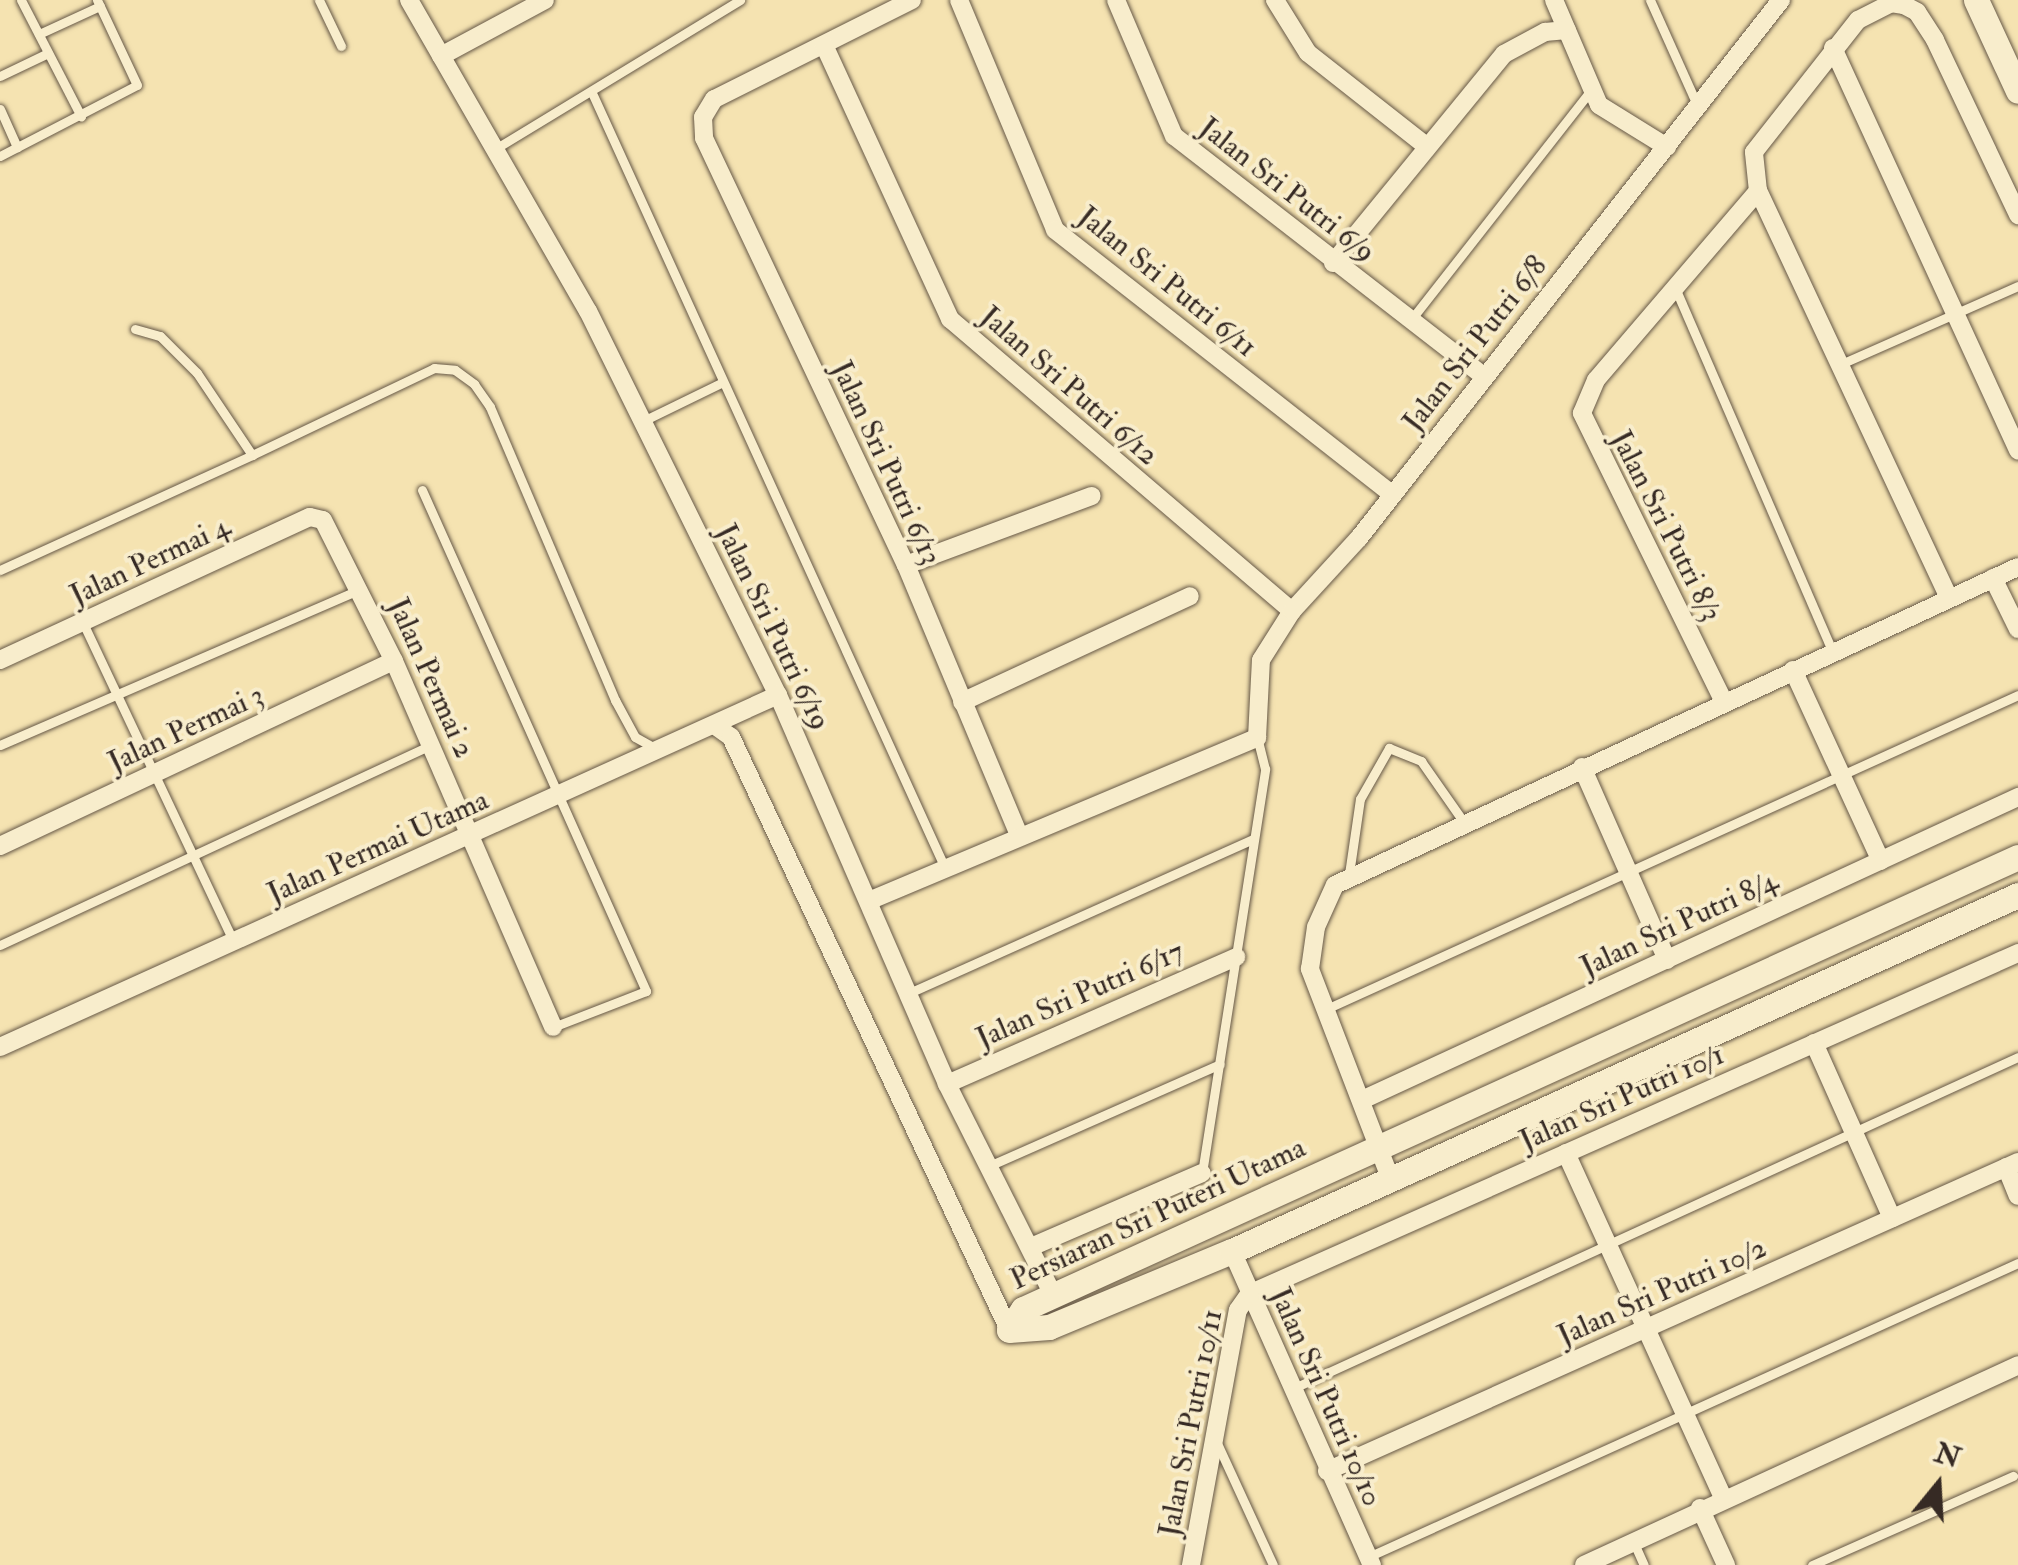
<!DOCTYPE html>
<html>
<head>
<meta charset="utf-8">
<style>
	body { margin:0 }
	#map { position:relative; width:2018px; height:1565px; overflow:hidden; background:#f5e3b1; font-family:"IM FELL Double Pica",serif }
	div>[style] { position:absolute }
	.roads { filter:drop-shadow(0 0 2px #665847) drop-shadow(0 0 2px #665847) }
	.lane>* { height:9px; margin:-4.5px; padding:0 4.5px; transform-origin:4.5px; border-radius:4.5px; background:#f8edcc }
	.street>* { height:18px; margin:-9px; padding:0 9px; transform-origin:9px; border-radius:9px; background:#f8edcc }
	.secondary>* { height:25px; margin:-12.5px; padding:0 12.5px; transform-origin:12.5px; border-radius:12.5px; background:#f8edcc }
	span { translate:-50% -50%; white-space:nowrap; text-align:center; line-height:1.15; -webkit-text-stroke:8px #f8edcc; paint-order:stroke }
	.street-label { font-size:30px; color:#362a24 }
	.north { position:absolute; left:1888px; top:1435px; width:100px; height:100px; -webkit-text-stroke:8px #f8edcc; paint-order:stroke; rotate:18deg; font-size:28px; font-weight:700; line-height:40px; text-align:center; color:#362a24 }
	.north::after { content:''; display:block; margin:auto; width:35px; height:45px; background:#362a24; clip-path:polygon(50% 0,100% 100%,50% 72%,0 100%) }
</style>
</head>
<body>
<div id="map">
	<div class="roads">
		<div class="lane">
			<div style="left:21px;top:0;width:131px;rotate:62.7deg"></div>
			<div style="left:319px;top:0;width:51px;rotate:64.4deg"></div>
			<div style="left:1650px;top:0;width:117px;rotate:65.8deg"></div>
			<div style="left:39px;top:34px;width:67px;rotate:-24.7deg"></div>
			<div style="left:0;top:76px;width:53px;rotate:-25.6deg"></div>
			<div style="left:593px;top:95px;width:849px;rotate:65.52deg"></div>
			<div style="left:0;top:109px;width:42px;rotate:65.9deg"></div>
			<div style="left:495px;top:149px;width:287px;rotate:-31.3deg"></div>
			<div style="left:0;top:156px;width:154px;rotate:-27.4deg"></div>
			<div style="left:137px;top:85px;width:94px;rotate:-115.2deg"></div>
			<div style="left:1676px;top:290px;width:395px;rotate:66.6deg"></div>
			<div style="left:1410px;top:321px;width:295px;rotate:-51.9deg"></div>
			<div style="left:135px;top:329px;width:26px;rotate:16deg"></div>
			<div style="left:160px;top:336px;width:52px;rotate:45deg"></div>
			<div style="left:197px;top:373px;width:99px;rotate:56.1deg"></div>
			<div style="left:252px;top:455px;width:202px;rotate:-25.5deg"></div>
			<div style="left:434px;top:368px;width:21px;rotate:5deg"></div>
			<div style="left:455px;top:370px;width:24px;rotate:36deg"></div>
			<div style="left:474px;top:384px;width:28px;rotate:55deg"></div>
			<div style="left:490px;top:407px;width:319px;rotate:66.9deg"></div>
			<div style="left:615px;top:700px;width:42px;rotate:61.6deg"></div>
			<div style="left:635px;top:737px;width:23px;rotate:29deg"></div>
			<div style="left:1841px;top:364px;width:193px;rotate:-23.8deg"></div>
			<div style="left:643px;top:421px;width:89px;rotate:-26deg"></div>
			<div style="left:422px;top:490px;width:549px;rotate:65.91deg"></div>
			<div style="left:646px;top:991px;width:100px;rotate:158.8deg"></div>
			<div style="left:0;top:570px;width:277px;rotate:-24.5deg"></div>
			<div style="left:83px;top:623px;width:352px;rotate:64.7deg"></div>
			<div style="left:0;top:745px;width:392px;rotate:-23.4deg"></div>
			<div style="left:1349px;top:874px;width:76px;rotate:-81.7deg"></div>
			<div style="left:1360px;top:799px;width:59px;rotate:-60.4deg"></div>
			<div style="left:1389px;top:748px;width:35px;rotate:22deg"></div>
			<div style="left:1421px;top:761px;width:73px;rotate:55deg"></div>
			<div style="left:0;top:945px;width:475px;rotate:-24.9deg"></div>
			<div style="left:909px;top:993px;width:377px;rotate:-24.1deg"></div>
			<div style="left:1324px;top:1010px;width:762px;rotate:-24.41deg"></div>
			<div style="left:991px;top:1165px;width:250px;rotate:-23.8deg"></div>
			<div style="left:1202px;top:1173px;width:409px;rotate:-81.1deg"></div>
			<div style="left:1265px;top:769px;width:32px;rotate:-104deg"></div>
			<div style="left:1294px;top:1388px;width:796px;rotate:-24.57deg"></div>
			<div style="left:1216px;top:1441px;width:136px;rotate:65.3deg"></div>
			<div style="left:1634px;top:1543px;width:24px;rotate:66deg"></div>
			<div style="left:1368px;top:1557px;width:713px;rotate:-24.34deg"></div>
			<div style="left:1812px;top:1565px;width:220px;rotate:-23.9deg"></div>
		</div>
		<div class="street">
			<div style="left:409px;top:0;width:359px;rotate:60.1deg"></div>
			<div style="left:588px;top:311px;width:428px;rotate:63.7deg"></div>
			<div style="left:778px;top:695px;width:424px;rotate:66.5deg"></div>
			<div style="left:947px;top:1084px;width:236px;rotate:63.3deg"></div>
			<div style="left:912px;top:0;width:221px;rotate:153.4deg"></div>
			<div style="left:714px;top:99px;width:21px;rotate:121deg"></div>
			<div style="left:703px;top:117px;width:21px;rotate:87deg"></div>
			<div style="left:704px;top:138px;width:472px;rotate:64.7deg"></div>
			<div style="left:906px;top:565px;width:293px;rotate:67.3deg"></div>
			<div style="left:959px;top:0;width:249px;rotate:67.3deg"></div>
			<div style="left:1055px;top:230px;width:429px;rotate:38.1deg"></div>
			<div style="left:1116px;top:0;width:148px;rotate:66.9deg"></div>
			<div style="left:1174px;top:136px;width:391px;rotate:37.8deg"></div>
			<div style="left:1275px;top:0;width:62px;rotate:58.1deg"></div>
			<div style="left:1308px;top:53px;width:149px;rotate:38.2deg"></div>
			<div style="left:1554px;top:0;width:114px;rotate:66.8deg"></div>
			<div style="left:1599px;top:105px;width:80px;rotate:31.7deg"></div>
			<div style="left:824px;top:45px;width:302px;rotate:65.3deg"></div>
			<div style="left:950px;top:319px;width:450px;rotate:40.5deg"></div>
			<div style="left:1833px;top:48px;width:443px;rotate:65.3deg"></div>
			<div style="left:441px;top:56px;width:118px;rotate:-28.3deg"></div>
			<div style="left:1333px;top:263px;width:270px;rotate:-50.7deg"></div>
			<div style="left:1504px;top:54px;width:47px;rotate:-28.2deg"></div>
			<div style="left:1545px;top:32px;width:22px;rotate:-5deg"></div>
			<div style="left:906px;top:565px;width:198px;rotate:-20.4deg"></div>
			<div style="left:1993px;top:578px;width:57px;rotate:63.9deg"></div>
			<div style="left:1949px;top:598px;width:450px;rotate:-115.1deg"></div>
			<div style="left:1758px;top:191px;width:39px;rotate:-96deg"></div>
			<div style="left:1754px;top:152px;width:168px;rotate:-51.8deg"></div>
			<div style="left:1858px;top:20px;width:37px;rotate:-27deg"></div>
			<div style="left:1891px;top:3px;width:13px;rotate:9deg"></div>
			<div style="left:1904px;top:5px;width:15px;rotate:28deg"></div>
			<div style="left:1917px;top:12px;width:33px;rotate:57deg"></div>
			<div style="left:1935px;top:40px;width:194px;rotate:64.6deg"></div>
			<div style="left:0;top:660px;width:341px;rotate:-24.8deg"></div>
			<div style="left:310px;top:517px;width:13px;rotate:13deg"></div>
			<div style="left:323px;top:520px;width:158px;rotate:63.3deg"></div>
			<div style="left:394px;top:661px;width:399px;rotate:66.5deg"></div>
			<div style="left:1793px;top:670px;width:210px;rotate:65.3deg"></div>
			<div style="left:962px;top:702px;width:251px;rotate:-24.9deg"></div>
			<div style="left:1724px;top:702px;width:322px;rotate:-116.2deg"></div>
			<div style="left:1582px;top:413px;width:36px;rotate:-67deg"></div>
			<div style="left:1596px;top:380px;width:249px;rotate:-49.4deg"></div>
			<div style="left:714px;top:725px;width:21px;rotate:35deg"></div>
			<div style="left:731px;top:737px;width:655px;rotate:64.88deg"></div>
			<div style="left:1582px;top:767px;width:211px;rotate:66.2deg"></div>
			<div style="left:0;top:846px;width:435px;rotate:-25.2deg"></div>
			<div style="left:871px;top:900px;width:419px;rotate:-22.8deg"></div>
			<div style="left:1257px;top:738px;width:78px;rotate:-87.1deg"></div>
			<div style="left:1261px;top:660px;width:58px;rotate:-57.7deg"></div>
			<div style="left:1292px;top:611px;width:99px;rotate:-47.5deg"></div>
			<div style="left:1359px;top:538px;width:684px;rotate:-51.89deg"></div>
			<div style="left:1814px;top:1043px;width:192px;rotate:66deg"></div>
			<div style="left:0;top:1047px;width:854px;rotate:-24.34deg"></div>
			<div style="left:947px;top:1084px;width:316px;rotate:-23.7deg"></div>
			<div style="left:1362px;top:1100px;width:723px;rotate:-24.79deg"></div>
			<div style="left:1566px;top:1153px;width:378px;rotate:65.5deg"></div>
			<div style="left:2006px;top:1167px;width:31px;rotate:68deg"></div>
			<div style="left:1389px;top:1175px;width:221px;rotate:-111deg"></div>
			<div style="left:1310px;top:969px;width:42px;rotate:-81.9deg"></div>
			<div style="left:1316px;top:927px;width:46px;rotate:-65.7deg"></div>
			<div style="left:1335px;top:885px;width:753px;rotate:-24.97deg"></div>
			<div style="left:1031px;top:1247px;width:186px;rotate:-23.4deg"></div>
			<div style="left:1232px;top:1251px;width:344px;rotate:66deg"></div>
			<div style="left:1327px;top:1471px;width:757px;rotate:-24.09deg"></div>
			<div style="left:1700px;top:1508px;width:63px;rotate:65.5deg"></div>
			<div style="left:1191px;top:1565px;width:259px;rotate:-79.6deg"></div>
			<div style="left:1238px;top:1310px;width:19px;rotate:-55deg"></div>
			<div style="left:1249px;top:1294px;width:841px;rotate:-23.91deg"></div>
			<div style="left:1584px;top:1565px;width:478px;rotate:-24.7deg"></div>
		</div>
		<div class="secondary">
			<div style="left:1976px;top:0;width:100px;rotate:65.2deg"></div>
			<div style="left:2018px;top:857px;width:1093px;rotate:155.57deg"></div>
			<div style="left:1023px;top:1309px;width:25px;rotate:124deg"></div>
			<div style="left:1009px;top:1330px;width:40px;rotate:-4.3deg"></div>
			<div style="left:1049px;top:1327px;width:198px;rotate:-22.6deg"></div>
			<div style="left:1232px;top:1251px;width:863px;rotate:-24.37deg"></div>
		</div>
	</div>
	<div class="street-label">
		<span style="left:1287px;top:190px;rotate:38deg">Jalan Sri Putri 6/9</span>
		<span style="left:1167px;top:282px;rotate:39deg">Jalan Sri Putri 6/11</span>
		<span style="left:1475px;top:344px;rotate:-52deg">Jalan Sri Putri 6/8</span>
		<span style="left:1069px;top:386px;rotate:41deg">Jalan Sri Putri 6/12</span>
		<span style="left:886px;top:463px;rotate:65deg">Jalan Sri Putri 6/13</span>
		<span style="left:1666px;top:526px;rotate:63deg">Jalan Sri Putri 8/3</span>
		<span style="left:150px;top:561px;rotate:-25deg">Jalan Permai 4</span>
		<span style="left:773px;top:627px;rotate:64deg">Jalan Sri Putri 6/19</span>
		<span style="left:431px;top:678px;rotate:66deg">Jalan Permai 2</span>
		<span style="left:186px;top:729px;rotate:-25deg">Jalan Permai 3</span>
		<span style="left:378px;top:847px;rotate:-24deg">Jalan Permai Utama</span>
		<span style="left:1679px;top:924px;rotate:-25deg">Jalan Sri Putri 8/4</span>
		<span style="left:1080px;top:995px;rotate:-24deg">Jalan Sri Putri 6/17</span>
		<span style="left:1622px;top:1098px;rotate:-24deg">Jalan Sri Putri 10/1</span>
		<span style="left:1158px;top:1214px;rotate:-25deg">Persiaran Sri Puteri Utama</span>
		<span style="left:1662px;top:1292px;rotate:-24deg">Jalan Sri Putri 10/2</span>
		<span style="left:1326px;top:1397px;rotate:66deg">Jalan Sri Putri 10/10</span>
		<span style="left:1191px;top:1423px;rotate:-79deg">Jalan Sri Putri 10/11</span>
	</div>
	<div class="north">N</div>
</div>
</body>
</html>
